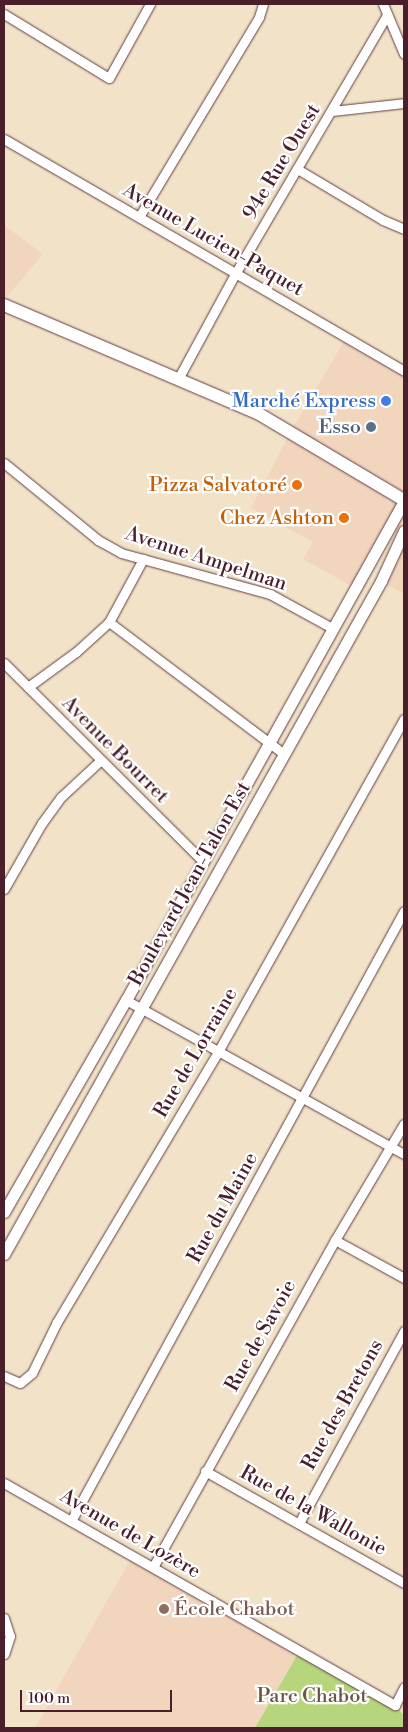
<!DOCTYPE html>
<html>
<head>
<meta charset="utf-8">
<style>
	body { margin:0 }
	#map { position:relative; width:408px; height:1732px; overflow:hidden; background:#f2e3c8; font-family:"Libre Bodoni",serif }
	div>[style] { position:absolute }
	.built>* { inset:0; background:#f2d5bd }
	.green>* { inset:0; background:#b6d57c }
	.roads { filter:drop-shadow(0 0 1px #633c43) drop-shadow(0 0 1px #633c43) }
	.minor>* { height:9px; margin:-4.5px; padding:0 4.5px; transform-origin:4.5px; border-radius:4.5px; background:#fff }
	.tertiary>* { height:11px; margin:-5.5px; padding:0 5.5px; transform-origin:5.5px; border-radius:5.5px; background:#fff }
	.secondary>* { height:12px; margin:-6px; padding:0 6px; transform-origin:6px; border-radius:6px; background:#fff }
	.dots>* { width:14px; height:14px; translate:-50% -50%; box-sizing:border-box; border:2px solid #fff; border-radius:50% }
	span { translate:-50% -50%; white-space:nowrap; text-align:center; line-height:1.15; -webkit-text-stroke:4.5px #fff; paint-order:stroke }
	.street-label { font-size:20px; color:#4a1f2b }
	.shop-label { font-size:20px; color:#366cbe }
	.right { translate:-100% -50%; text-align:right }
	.service-label { font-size:20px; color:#4e5e75 }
	.food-label { font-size:20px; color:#c56008 }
	.education-label { font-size:20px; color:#785e54 }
	.left { translate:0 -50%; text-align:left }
	.park-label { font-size:20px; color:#6a5643 }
	.frame { position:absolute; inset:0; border:5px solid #4a1f2b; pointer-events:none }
	.scale { position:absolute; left:20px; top:1690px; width:152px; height:22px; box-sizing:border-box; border:2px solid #4a1f2b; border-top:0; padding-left:6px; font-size:15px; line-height:18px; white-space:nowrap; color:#4a1f2b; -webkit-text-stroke:4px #fff; paint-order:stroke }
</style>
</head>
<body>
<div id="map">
	<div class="built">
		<div style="clip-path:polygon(4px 225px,43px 254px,4px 300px)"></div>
		<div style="clip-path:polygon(346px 338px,404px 371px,404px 501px,355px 588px,303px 559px,313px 542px,251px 508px,290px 433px)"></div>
		<div style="clip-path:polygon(404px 531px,404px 594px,381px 581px)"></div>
		<div style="clip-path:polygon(133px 1555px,299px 1652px,255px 1728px,35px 1728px)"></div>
	</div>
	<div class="green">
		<div style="clip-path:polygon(299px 1652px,395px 1705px,404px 1716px,404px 1728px,255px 1728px)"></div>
	</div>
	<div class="roads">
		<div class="minor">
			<div style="left:383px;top:4px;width:54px;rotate:67.2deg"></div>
			<div style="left:4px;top:14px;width:123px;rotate:31.4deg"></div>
			<div style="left:109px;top:78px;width:85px;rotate:-61deg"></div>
			<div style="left:332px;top:111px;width:72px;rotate:-6.3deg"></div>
			<div style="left:4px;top:139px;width:462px;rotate:30.1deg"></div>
			<div style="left:299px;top:170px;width:98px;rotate:30.8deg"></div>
			<div style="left:383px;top:220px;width:23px;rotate:23deg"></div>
			<div style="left:139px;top:217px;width:233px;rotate:-59deg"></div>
			<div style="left:259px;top:17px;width:14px;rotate:-73deg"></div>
			<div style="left:178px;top:379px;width:119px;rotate:-61.5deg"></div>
			<div style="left:235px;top:274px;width:300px;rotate:-59.6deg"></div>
			<div style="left:4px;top:463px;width:122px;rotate:39.3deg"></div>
			<div style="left:98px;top:540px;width:26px;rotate:29deg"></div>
			<div style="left:121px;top:553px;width:155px;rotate:15.4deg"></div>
			<div style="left:270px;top:594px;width:71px;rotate:28.7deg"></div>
			<div style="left:109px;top:622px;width:219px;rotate:37deg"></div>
			<div style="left:4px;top:663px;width:281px;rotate:44.9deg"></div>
			<div style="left:28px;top:687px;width:59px;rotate:-36.1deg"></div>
			<div style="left:76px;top:652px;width:45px;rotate:-42.3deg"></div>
			<div style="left:109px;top:622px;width:72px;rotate:-61.6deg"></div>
			<div style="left:4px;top:889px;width:76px;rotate:-60.1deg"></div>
			<div style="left:42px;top:823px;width:32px;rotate:-54deg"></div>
			<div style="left:61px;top:797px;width:54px;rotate:-42.8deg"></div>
			<div style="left:126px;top:1000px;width:318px;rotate:29deg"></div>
			<div style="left:335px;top:1240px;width:79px;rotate:28.8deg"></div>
			<div style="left:4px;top:1376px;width:17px;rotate:24deg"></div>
			<div style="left:20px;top:1383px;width:16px;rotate:-40deg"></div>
			<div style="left:32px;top:1373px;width:57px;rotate:-63.9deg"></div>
			<div style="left:57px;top:1322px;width:317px;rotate:-59.2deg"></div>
			<div style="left:219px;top:1050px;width:379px;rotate:-60.8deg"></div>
			<div style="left:205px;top:1471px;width:228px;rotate:29.4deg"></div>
			<div style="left:4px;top:1483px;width:450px;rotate:29.6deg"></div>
			<div style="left:395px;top:1705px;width:20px;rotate:-63deg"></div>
			<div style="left:71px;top:1521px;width:695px;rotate:-61.37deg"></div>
			<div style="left:299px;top:1523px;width:219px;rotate:-61.3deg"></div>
			<div style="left:153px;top:1567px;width:374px;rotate:-60.9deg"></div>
			<div style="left:335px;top:1240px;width:135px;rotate:-59.3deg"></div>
			<div style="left:4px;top:1618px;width:19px;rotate:72deg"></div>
			<div style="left:10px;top:1636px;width:19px;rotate:108deg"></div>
		</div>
		<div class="tertiary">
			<div style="left:4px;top:1212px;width:245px;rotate:-60.1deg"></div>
			<div style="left:126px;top:1000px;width:571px;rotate:-60.88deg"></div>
			<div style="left:4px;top:1254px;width:771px;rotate:-60.74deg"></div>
			<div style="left:381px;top:581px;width:55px;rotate:-65.3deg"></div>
		</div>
		<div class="secondary">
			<div style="left:4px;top:305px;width:277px;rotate:23.1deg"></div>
			<div style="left:259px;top:414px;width:169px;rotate:30.7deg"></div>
		</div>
	</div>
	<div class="dots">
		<div style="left:386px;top:401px;background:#3f7fe0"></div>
		<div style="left:371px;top:427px;background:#5c6f8a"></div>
		<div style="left:297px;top:485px;background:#e8710a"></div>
		<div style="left:344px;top:518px;background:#e8710a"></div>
		<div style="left:164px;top:1609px;background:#8d6e63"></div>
	</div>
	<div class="street-label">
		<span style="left:282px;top:162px;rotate:-59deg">94e Rue Ouest</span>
		<span style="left:213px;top:240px;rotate:30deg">Avenue Lucien-Paquet</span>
		<span style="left:206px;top:559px;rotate:18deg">Avenue Ampelman</span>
		<span style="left:115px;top:750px;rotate:45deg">Avenue Bourret</span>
		<span style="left:190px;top:884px;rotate:-61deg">Boulevard Jean-Talon Est</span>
		<span style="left:196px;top:1053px;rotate:-60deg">Rue de Lorraine</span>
		<span style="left:223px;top:1208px;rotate:-61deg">Rue du Maine</span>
		<span style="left:261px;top:1336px;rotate:-61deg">Rue de Savoie</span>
		<span style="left:343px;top:1405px;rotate:-61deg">Rue des Bretons</span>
		<span style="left:313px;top:1511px;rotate:29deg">Rue de la Wallonie</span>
		<span style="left:130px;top:1534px;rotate:30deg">Avenue de Lozère</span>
	</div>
	<div class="shop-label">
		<span class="right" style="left:376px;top:401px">Marché Express</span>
	</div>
	<div class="service-label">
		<span class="right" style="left:361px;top:427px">Esso</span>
	</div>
	<div class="food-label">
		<span class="right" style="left:287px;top:485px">Pizza Salvatoré</span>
		<span class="right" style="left:334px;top:518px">Chez Ashton</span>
	</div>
	<div class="education-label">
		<span class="left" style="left:174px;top:1609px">École Chabot</span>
	</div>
	<div class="park-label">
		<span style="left:312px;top:1696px">Parc Chabot</span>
	</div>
	<div class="frame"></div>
	<div class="scale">100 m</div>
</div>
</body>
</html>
